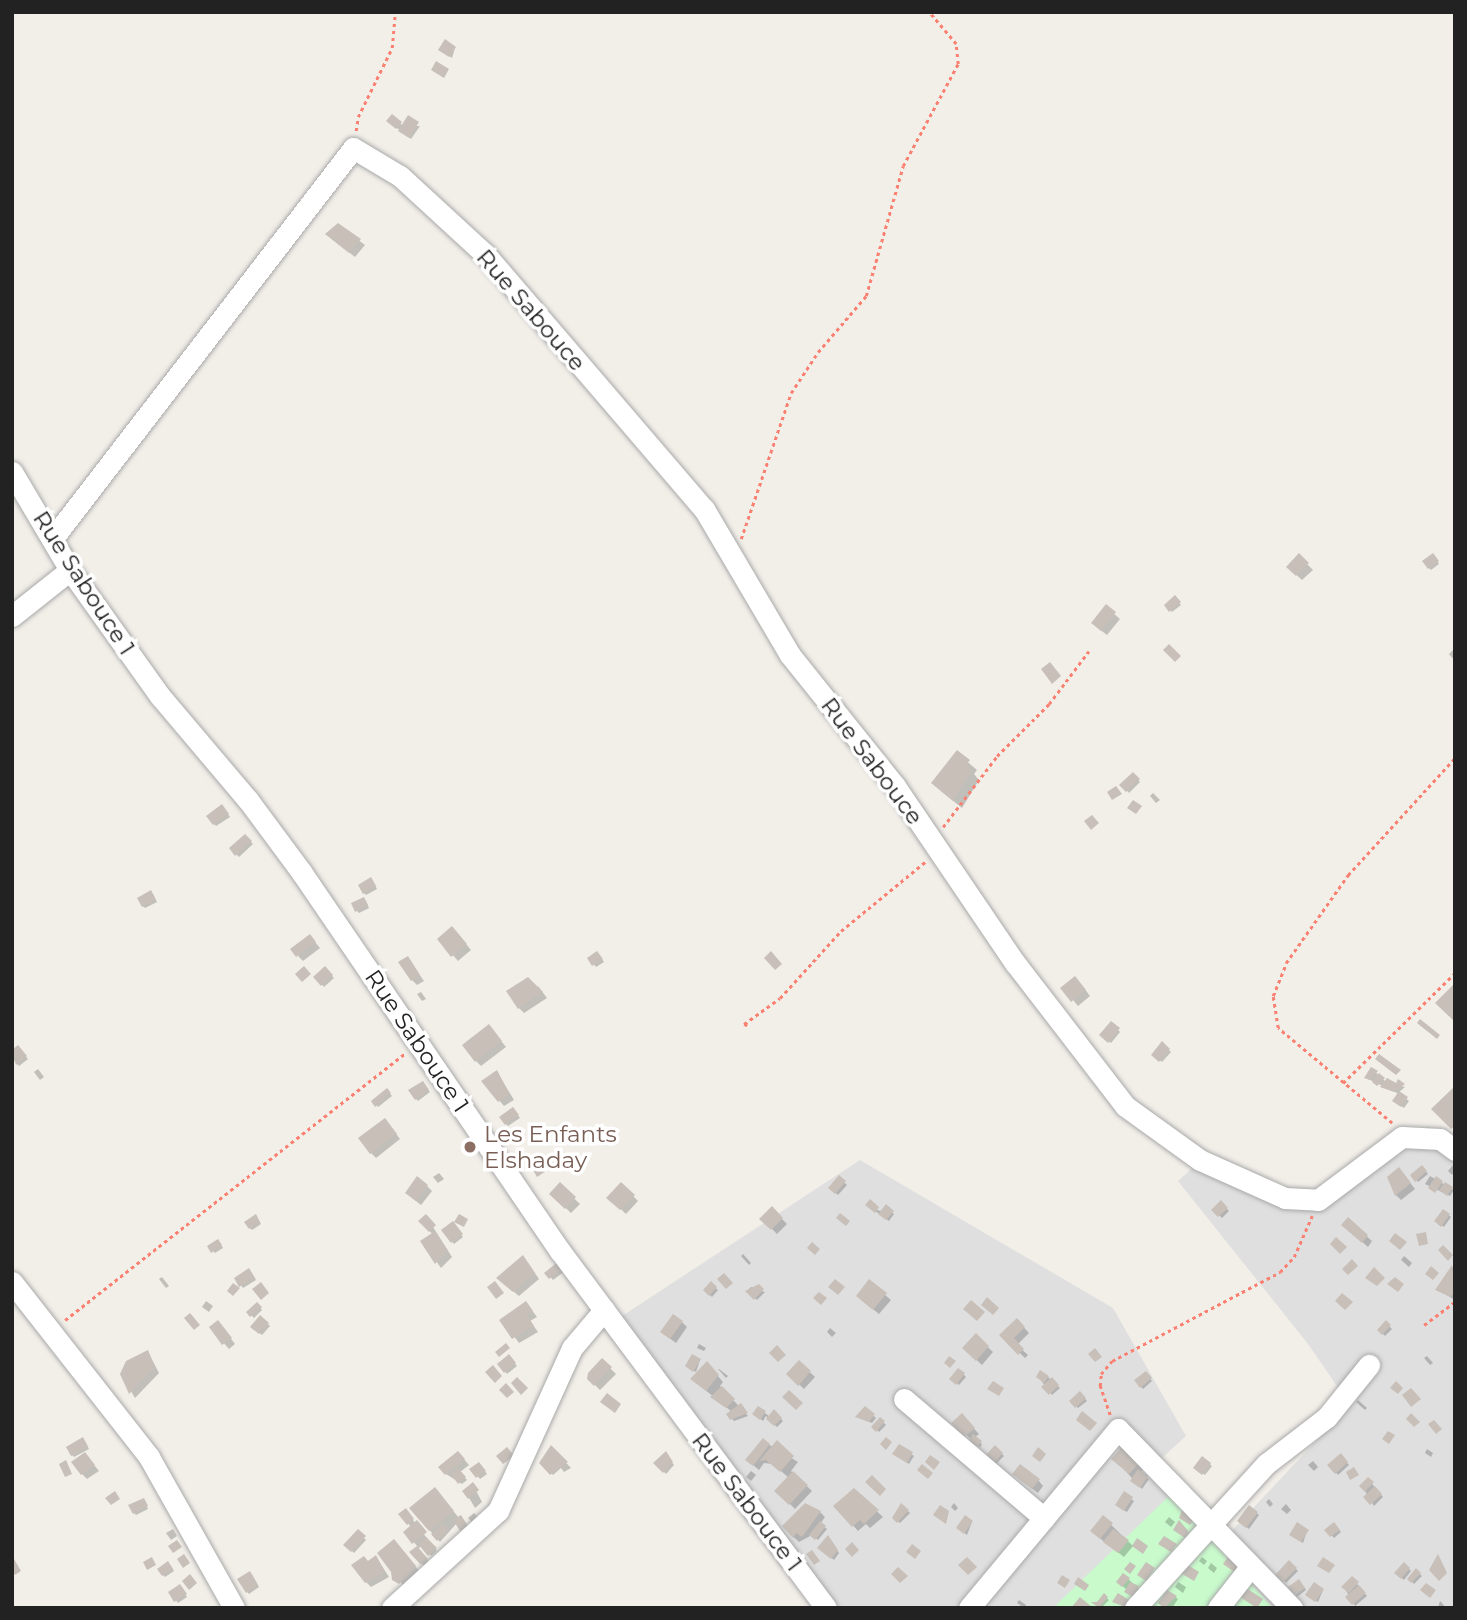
<!DOCTYPE html>
<html>
<head>
<meta charset="utf-8">
<style>
	body { margin:0 }
	#map { position:relative; width:1467px; height:1620px; overflow:hidden; background:#f2efe9; font-family:Montserrat,sans-serif }
	div>[style] { position:absolute }
	.residential>* { inset:0; background:#e0dfdf }
	.park>* { inset:0; background:#c8facc }
	.shadow>* { inset:0; background:#0003 }
	.building>* { inset:0; background:#c7bfb8 }
	.path>* { height:2.5px; margin-top:-1.25px; transform-origin:0; background:repeating-linear-gradient(90deg,#fa8072 0 3.5px,transparent 0 7px) }
	.roads { filter:drop-shadow(0 0 2px #a9a9a9) drop-shadow(0 0 2px #a9a9a9) }
	.minor>* { height:21px; margin:-10.5px; padding:0 10.5px; transform-origin:10.5px; border-radius:10.5px; background:#fff }
	.dots>* { width:19px; height:19px; translate:-50% -50%; box-sizing:border-box; border:4px solid #fff; border-radius:50% }
	span { translate:-50% -50%; white-space:nowrap; text-align:center; line-height:1.15; -webkit-text-stroke:7px #fff; paint-order:stroke }
	.street-label { font-size:23px; color:#222 }
	.education-label { font-size:23px; color:#785e54 }
	.left { translate:0 -50%; text-align:left }
	.frame { position:absolute; inset:0; border:14px solid #222; pointer-events:none }
</style>
</head>
<body>
<div id="map">
	<div class="residential">
		<div style="clip-path:polygon(1428px 1126px,1455px 1145px,1455px 1608px,822px 1608px,616px 1320px,860px 1160px,1113px 1308px,1186px 1436px,1152px 1467px,1223px 1540px,1350px 1405px,1308px 1344px,1178px 1181px,1196px 1165px,1290px 1205px,1391px 1153px)"></div>
	</div>
	<div class="park">
		<div style="clip-path:polygon(1170px 1495px,1273px 1608px,1053px 1608px)"></div>
	</div>
	<div class="shadow">
		<div style="clip-path:polygon(455px 48px,452px 58px,443px 52px)"></div>
		<div style="clip-path:polygon(392px 116px,403px 126px,420px 126px,411px 139px,388px 121px)"></div>
		<div style="clip-path:polygon(338px 225px,365px 245px,355px 257px,332px 239px)"></div>
		<div style="clip-path:polygon(1299px 556px,1313px 570px,1302px 580px,1288px 567px)"></div>
		<div style="clip-path:polygon(1435px 558px,1439px 564px,1431px 570px,1429px 568px)"></div>
		<div style="clip-path:polygon(1175px 598px,1181px 605px,1172px 612px,1166px 605px)"></div>
		<div style="clip-path:polygon(1106px 607px,1120px 619px,1107px 635px,1098px 628px)"></div>
		<div style="clip-path:polygon(1455px 648px,1455px 661px,1449px 654px)"></div>
		<div style="clip-path:polygon(957px 753px,977px 770px,974px 774px,979px 780px,962px 808px,941px 791px)"></div>
		<div style="clip-path:polygon(1133px 774px,1140px 782px,1129px 793px,1122px 785px)"></div>
		<div style="clip-path:polygon(1153px 793px,1160px 800px,1156px 803px,1150px 796px)"></div>
		<div style="clip-path:polygon(224px 809px,230px 817px,216px 826px,214px 824px)"></div>
		<div style="clip-path:polygon(245px 836px,253px 844px,239px 857px,231px 849px)"></div>
		<div style="clip-path:polygon(373px 881px,377px 889px,366px 895px,364px 893px)"></div>
		<div style="clip-path:polygon(153px 894px,157px 902px,145px 908px,143px 906px)"></div>
		<div style="clip-path:polygon(366px 901px,369px 908px,359px 913px,357px 911px)"></div>
		<div style="clip-path:polygon(457px 933px,471px 950px,458px 961px,439px 939px)"></div>
		<div style="clip-path:polygon(310px 936px,320px 948px,303px 961px,298px 956px)"></div>
		<div style="clip-path:polygon(599px 955px,604px 962px,596px 967px,589px 958px)"></div>
		<div style="clip-path:polygon(408px 958px,424px 981px,417px 985px,412px 980px)"></div>
		<div style="clip-path:polygon(325px 969px,334px 978px,324px 987px,316px 977px)"></div>
		<div style="clip-path:polygon(1080px 983px,1090px 996px,1078px 1006px,1063px 988px)"></div>
		<div style="clip-path:polygon(538px 986px,547px 998px,524px 1013px,519px 1008px)"></div>
		<div style="clip-path:polygon(421px 992px,426px 999px,422px 1001px,417px 994px)"></div>
		<div style="clip-path:polygon(1111px 1023px,1120px 1032px,1111px 1043px,1101px 1035px)"></div>
		<div style="clip-path:polygon(494px 1032px,506px 1047px,481px 1066px,476px 1061px)"></div>
		<div style="clip-path:polygon(1162px 1044px,1171px 1052px,1162px 1062px,1153px 1054px)"></div>
		<div style="clip-path:polygon(18px 1048px,28px 1059px,19px 1066px,12px 1058px)"></div>
		<div style="clip-path:polygon(38px 1069px,44px 1077px,40px 1080px,34px 1072px)"></div>
		<div style="clip-path:polygon(1372px 1069px,1386px 1082px,1405px 1087px,1398px 1093px,1409px 1101px,1404px 1108px,1397px 1103px,1399px 1094px,1368px 1079px)"></div>
		<div style="clip-path:polygon(497px 1072px,514px 1100px,504px 1106px,483px 1081px)"></div>
		<div style="clip-path:polygon(424px 1085px,430px 1092px,418px 1101px,416px 1099px)"></div>
		<div style="clip-path:polygon(387px 1090px,392px 1096px,378px 1107px,373px 1101px)"></div>
		<div style="clip-path:polygon(515px 1111px,520px 1118px,508px 1126px,506px 1124px)"></div>
		<div style="clip-path:polygon(390px 1126px,400px 1139px,376px 1158px,371px 1153px)"></div>
		<div style="clip-path:polygon(1453px 1165px,1455px 1171px,1452px 1175px,1448px 1171px)"></div>
		<div style="clip-path:polygon(1422px 1167px,1428px 1174px,1418px 1182px,1412px 1175px)"></div>
		<div style="clip-path:polygon(439px 1173px,444px 1179px,438px 1183px,433px 1177px)"></div>
		<div style="clip-path:polygon(1404px 1175px,1415px 1189px,1401px 1200px,1396px 1195px)"></div>
		<div style="clip-path:polygon(1430px 1176px,1454px 1190px,1450px 1196px,1425px 1184px)"></div>
		<div style="clip-path:polygon(839px 1178px,847px 1185px,838px 1195px,830px 1188px)"></div>
		<div style="clip-path:polygon(621px 1184px,638px 1201px,626px 1214px,609px 1198px)"></div>
		<div style="clip-path:polygon(560px 1185px,580px 1204px,571px 1213px,551px 1194px)"></div>
		<div style="clip-path:polygon(427px 1186px,432px 1191px,421px 1205px,412px 1198px)"></div>
		<div style="clip-path:polygon(1221px 1203px,1229px 1211px,1222px 1218px,1214px 1210px)"></div>
		<div style="clip-path:polygon(867px 1205px,882px 1212px,886px 1207px,894px 1214px,889px 1221px)"></div>
		<div style="clip-path:polygon(772px 1209px,787px 1224px,777px 1234px,762px 1219px)"></div>
		<div style="clip-path:polygon(1443px 1211px,1451px 1217px,1444px 1227px,1436px 1221px)"></div>
		<div style="clip-path:polygon(426px 1216px,452px 1257px,441px 1268px,423px 1242px,433px 1235px,421px 1221px)"></div>
		<div style="clip-path:polygon(257px 1218px,261px 1224px,252px 1230px,250px 1228px)"></div>
		<div style="clip-path:polygon(1348px 1220px,1372px 1241px,1368px 1247px,1349px 1230px)"></div>
		<div style="clip-path:polygon(453px 1224px,463px 1237px,454px 1244px,444px 1231px)"></div>
		<div style="clip-path:polygon(220px 1243px,223px 1248px,215px 1253px,213px 1251px)"></div>
		<div style="clip-path:polygon(743px 1254px,751px 1263px,749px 1265px,741px 1256px)"></div>
		<div style="clip-path:polygon(1404px 1256px,1412px 1263px,1409px 1267px,1401px 1260px)"></div>
		<div style="clip-path:polygon(528px 1263px,539px 1279px,519px 1296px,503px 1283px)"></div>
		<div style="clip-path:polygon(559px 1264px,565px 1271px,553px 1280px,547px 1273px)"></div>
		<div style="clip-path:polygon(1452px 1267px,1455px 1269px,1455px 1300px,1438px 1290px)"></div>
		<div style="clip-path:polygon(251px 1272px,256px 1280px,243px 1288px,236px 1278px)"></div>
		<div style="clip-path:polygon(162px 1277px,169px 1286px,166px 1288px,159px 1279px)"></div>
		<div style="clip-path:polygon(870px 1282px,891px 1300px,879px 1314px,863px 1301px)"></div>
		<div style="clip-path:polygon(711px 1284px,718px 1290px,712px 1297px,705px 1290px)"></div>
		<div style="clip-path:polygon(751px 1287px,765px 1292px,757px 1300px,747px 1291px)"></div>
		<div style="clip-path:polygon(206px 1301px,213px 1306px,209px 1312px,202px 1307px)"></div>
		<div style="clip-path:polygon(257px 1304px,262px 1310px,254px 1318px,248px 1312px)"></div>
		<div style="clip-path:polygon(531px 1309px,537px 1317px,530px 1321px,538px 1332px,519px 1343px,502px 1320px)"></div>
		<div style="clip-path:polygon(260px 1317px,270px 1326px,262px 1335px,252px 1327px)"></div>
		<div style="clip-path:polygon(1017px 1320px,1029px 1333px,1017px 1345px,1028px 1355px,1025px 1358px,1001px 1335px)"></div>
		<div style="clip-path:polygon(682px 1322px,687px 1327px,676px 1343px,668px 1337px)"></div>
		<div style="clip-path:polygon(1386px 1323px,1392px 1329px,1385px 1336px,1379px 1330px)"></div>
		<div style="clip-path:polygon(211px 1328px,223px 1328px,235px 1344px,229px 1349px)"></div>
		<div style="clip-path:polygon(830px 1328px,836px 1333px,832px 1337px,827px 1332px)"></div>
		<div style="clip-path:polygon(976px 1336px,993px 1352px,982px 1365px,964px 1348px)"></div>
		<div style="clip-path:polygon(699px 1344px,706px 1348px,704px 1351px,697px 1348px)"></div>
		<div style="clip-path:polygon(148px 1352px,159px 1373px,135px 1398px,121px 1374px)"></div>
		<div style="clip-path:polygon(1427px 1356px,1433px 1363px,1430px 1365px,1424px 1358px)"></div>
		<div style="clip-path:polygon(509px 1357px,517px 1366px,507px 1374px,500px 1365px)"></div>
		<div style="clip-path:polygon(700px 1360px,696px 1372px,689px 1368px)"></div>
		<div style="clip-path:polygon(603px 1361px,616px 1374px,600px 1390px,589px 1379px)"></div>
		<div style="clip-path:polygon(799px 1362px,815px 1377px,804px 1389px,788px 1374px)"></div>
		<div style="clip-path:polygon(712px 1369px,723px 1382px,720px 1386px,748px 1416px,734px 1421px,728px 1414px,732px 1412px,698px 1384px)"></div>
		<div style="clip-path:polygon(718px 1369px,719px 1369px,728px 1376px,726px 1378px)"></div>
		<div style="clip-path:polygon(959px 1370px,966px 1377px,959px 1385px,951px 1379px)"></div>
		<div style="clip-path:polygon(1146px 1373px,1152px 1381px,1143px 1389px,1136px 1381px)"></div>
		<div style="clip-path:polygon(1048px 1377px,1060px 1388px,1052px 1395px,1040px 1379px)"></div>
		<div style="clip-path:polygon(1080px 1393px,1087px 1401px,1078px 1408px,1071px 1401px)"></div>
		<div style="clip-path:polygon(1358px 1400px,1367px 1408px,1365px 1410px,1356px 1402px)"></div>
		<div style="clip-path:polygon(759px 1408px,770px 1417px,774px 1411px,783px 1421px,777px 1427px,766px 1416px,763px 1421px,754px 1414px)"></div>
		<div style="clip-path:polygon(865px 1408px,876px 1418px,872px 1423px,857px 1417px)"></div>
		<div style="clip-path:polygon(962px 1416px,979px 1434px,974px 1438px,982px 1444px,980px 1448px,954px 1423px)"></div>
		<div style="clip-path:polygon(880px 1419px,886px 1425px,879px 1432px,874px 1427px)"></div>
		<div style="clip-path:polygon(85px 1441px,89px 1449px,74px 1457px,72px 1455px)"></div>
		<div style="clip-path:polygon(763px 1441px,798px 1462px,791px 1471px,812px 1491px,795px 1509px,777px 1491px,789px 1478px,773px 1464px,764px 1463px,759px 1470px,753px 1465px)"></div>
		<div style="clip-path:polygon(899px 1446px,914px 1456px,909px 1464px,897px 1456px)"></div>
		<div style="clip-path:polygon(551px 1447px,571px 1468px,564px 1472px,561px 1468px,553px 1475px,542px 1463px,546px 1459px,561px 1468px,546px 1453px)"></div>
		<div style="clip-path:polygon(995px 1447px,1004px 1456px,996px 1464px,987px 1456px)"></div>
		<div style="clip-path:polygon(1123px 1448px,1144px 1468px,1140px 1473px,1149px 1479px,1142px 1489px,1119px 1464px)"></div>
		<div style="clip-path:polygon(1427px 1449px,1433px 1453px,1431px 1457px,1425px 1453px)"></div>
		<div style="clip-path:polygon(667px 1456px,674px 1465px,666px 1474px,655px 1463px)"></div>
		<div style="clip-path:polygon(1341px 1456px,1349px 1465px,1338px 1475px,1330px 1465px)"></div>
		<div style="clip-path:polygon(463px 1458px,469px 1465px,460px 1472px,467px 1480px,462px 1484px,446px 1474px)"></div>
		<div style="clip-path:polygon(1203px 1458px,1212px 1466px,1205px 1475px,1196px 1468px)"></div>
		<div style="clip-path:polygon(90px 1460px,99px 1471px,87px 1479px,82px 1474px)"></div>
		<div style="clip-path:polygon(1313px 1461px,1318px 1467px,1314px 1471px,1308px 1465px)"></div>
		<div style="clip-path:polygon(479px 1464px,487px 1474px,480px 1479px,472px 1469px)"></div>
		<div style="clip-path:polygon(751px 1471px,756px 1475px,751px 1481px,746px 1477px)"></div>
		<div style="clip-path:polygon(1019px 1479px,1038px 1480px,1043px 1486px,1038px 1493px)"></div>
		<div style="clip-path:polygon(1368px 1479px,1383px 1497px,1374px 1506px,1362px 1486px)"></div>
		<div style="clip-path:polygon(473px 1485px,482px 1502px,475px 1508px,465px 1491px)"></div>
		<div style="clip-path:polygon(435px 1489px,459px 1518px,463px 1532px,457px 1523px,440px 1542px,411px 1509px)"></div>
		<div style="clip-path:polygon(854px 1490px,883px 1517px,870px 1528px,866px 1524px,858px 1531px,836px 1506px)"></div>
		<div style="clip-path:polygon(1124px 1494px,1134px 1501px,1127px 1512px,1119px 1507px)"></div>
		<div style="clip-path:polygon(1269px 1499px,1273px 1504px,1270px 1507px,1266px 1502px)"></div>
		<div style="clip-path:polygon(145px 1502px,148px 1509px,136px 1515px,134px 1513px)"></div>
		<div style="clip-path:polygon(954px 1503px,958px 1508px,955px 1511px,951px 1507px)"></div>
		<div style="clip-path:polygon(1286px 1504px,1291px 1510px,1287px 1514px,1281px 1509px)"></div>
		<div style="clip-path:polygon(901px 1505px,910px 1513px,900px 1523px,894px 1518px)"></div>
		<div style="clip-path:polygon(1249px 1507px,1259px 1515px,1249px 1529px,1239px 1521px)"></div>
		<div style="clip-path:polygon(406px 1511px,437px 1551px,431px 1556px,422px 1545px,418px 1549px,429px 1562px,424px 1566px,412px 1552px,418px 1547px,405px 1532px,411px 1527px,401px 1514px)"></div>
		<div style="clip-path:polygon(820px 1512px,825px 1517px,820px 1524px,827px 1529px,818px 1540px,812px 1535px,799px 1542px,788px 1532px,785px 1526px)"></div>
		<div style="clip-path:polygon(474px 1513px,484px 1524px,478px 1529px,468px 1518px)"></div>
		<div style="clip-path:polygon(1103px 1517px,1133px 1546px,1124px 1557px,1097px 1536px)"></div>
		<div style="clip-path:polygon(1169px 1517px,1175px 1522px,1171px 1527px,1165px 1522px)"></div>
		<div style="clip-path:polygon(972px 1522px,967px 1535px,958px 1528px)"></div>
		<div style="clip-path:polygon(1334px 1524px,1341px 1532px,1334px 1538px,1327px 1530px)"></div>
		<div style="clip-path:polygon(173px 1529px,177px 1536px,171px 1540px,166px 1533px)"></div>
		<div style="clip-path:polygon(1307px 1531px,1303px 1543px,1293px 1537px)"></div>
		<div style="clip-path:polygon(358px 1532px,366px 1540px,354px 1553px,346px 1545px)"></div>
		<div style="clip-path:polygon(830px 1539px,839px 1553px,834px 1560px,820px 1548px)"></div>
		<div style="clip-path:polygon(399px 1546px,420px 1572px,405px 1588px,379px 1553px)"></div>
		<div style="clip-path:polygon(376px 1557px,389px 1577px,371px 1587px,366px 1582px,368px 1563px)"></div>
		<div style="clip-path:polygon(1202px 1557px,1207px 1561px,1204px 1565px,1199px 1561px)"></div>
		<div style="clip-path:polygon(1211px 1563px,1217px 1568px,1214px 1573px,1208px 1568px)"></div>
		<div style="clip-path:polygon(1290px 1563px,1298px 1571px,1286px 1583px,1278px 1575px)"></div>
		<div style="clip-path:polygon(1404px 1564px,1411px 1571px,1404px 1580px,1396px 1573px)"></div>
		<div style="clip-path:polygon(170px 1565px,174px 1571px,165px 1577px,163px 1575px)"></div>
		<div style="clip-path:polygon(1416px 1571px,1422px 1576px,1414px 1584px,1409px 1579px)"></div>
		<div style="clip-path:polygon(252px 1575px,259px 1587px,249px 1594px,247px 1592px)"></div>
		<div style="clip-path:polygon(1124px 1575px,1140px 1590px,1136px 1598px,1118px 1582px)"></div>
		<div style="clip-path:polygon(1352px 1578px,1367px 1596px,1355px 1606px,1344px 1587px)"></div>
		<div style="clip-path:polygon(1178px 1582px,1186px 1587px,1183px 1593px,1175px 1587px)"></div>
		<div style="clip-path:polygon(1301px 1583px,1306px 1590px,1297px 1597px,1295px 1595px)"></div>
		<div style="clip-path:polygon(182px 1588px,187px 1597px,178px 1603px,170px 1592px)"></div>
		<div style="clip-path:polygon(1323px 1590px,1318px 1602px,1309px 1597px)"></div>
		<div style="clip-path:polygon(1168px 1592px,1178px 1599px,1172px 1608px,1160px 1603px)"></div>
		<div style="clip-path:polygon(1104px 1596px,1109px 1600px,1101px 1608px,1095px 1604px)"></div>
		<div style="clip-path:polygon(1019px 1600px,1026px 1605px,1024px 1608px,1017px 1603px)"></div>
		<div style="clip-path:polygon(1440px 1601px,1442px 1603px,1446px 1608px,1438px 1608px)"></div>
	</div>
	<div class="building">
		<div style="clip-path:polygon(445px 39px,456px 47px,449px 57px,438px 50px)"></div>
		<div style="clip-path:polygon(436px 61px,449px 69px,444px 78px,431px 70px)"></div>
		<div style="clip-path:polygon(392px 114px,402px 122px,396px 129px,386px 121px)"></div>
		<div style="clip-path:polygon(408px 115px,419px 122px,409px 138px,398px 131px)"></div>
		<div style="clip-path:polygon(338px 223px,361px 239px,349px 253px,325px 234px)"></div>
		<div style="clip-path:polygon(1299px 553px,1309px 563px,1296px 576px,1286px 567px)"></div>
		<div style="clip-path:polygon(1433px 553px,1439px 561px,1428px 569px,1422px 561px)"></div>
		<div style="clip-path:polygon(1175px 595px,1181px 602px,1169px 612px,1164px 605px)"></div>
		<div style="clip-path:polygon(1106px 604px,1116px 612px,1101px 631px,1091px 623px)"></div>
		<div style="clip-path:polygon(1169px 644px,1181px 656px,1175px 662px,1163px 650px)"></div>
		<div style="clip-path:polygon(1050px 662px,1061px 676px,1052px 684px,1041px 669px)"></div>
		<div style="clip-path:polygon(957px 750px,970px 760px,966px 765px,972px 770px,953px 801px,931px 783px)"></div>
		<div style="clip-path:polygon(1133px 772px,1140px 779px,1126px 792px,1119px 785px)"></div>
		<div style="clip-path:polygon(1116px 786px,1122px 794px,1112px 800px,1107px 792px)"></div>
		<div style="clip-path:polygon(1133px 800px,1142px 806px,1136px 814px,1127px 808px)"></div>
		<div style="clip-path:polygon(222px 804px,229px 814px,213px 825px,206px 816px)"></div>
		<div style="clip-path:polygon(1092px 815px,1099px 823px,1091px 830px,1084px 821px)"></div>
		<div style="clip-path:polygon(245px 834px,252px 841px,235px 856px,229px 848px)"></div>
		<div style="clip-path:polygon(371px 877px,376px 886px,363px 894px,358px 885px)"></div>
		<div style="clip-path:polygon(151px 890px,156px 900px,142px 907px,137px 898px)"></div>
		<div style="clip-path:polygon(364px 897px,368px 905px,355px 912px,351px 903px)"></div>
		<div style="clip-path:polygon(452px 926px,467px 944px,451px 957px,437px 939px)"></div>
		<div style="clip-path:polygon(310px 934px,316px 942px,296px 957px,290px 949px)"></div>
		<div style="clip-path:polygon(597px 951px,603px 959px,592px 966px,587px 958px)"></div>
		<div style="clip-path:polygon(771px 951px,782px 964px,775px 970px,764px 958px)"></div>
		<div style="clip-path:polygon(408px 956px,420px 975px,411px 981px,398px 962px)"></div>
		<div style="clip-path:polygon(304px 966px,311px 974px,302px 982px,295px 974px)"></div>
		<div style="clip-path:polygon(325px 966px,333px 975px,321px 986px,313px 977px)"></div>
		<div style="clip-path:polygon(1075px 976px,1086px 990px,1071px 1002px,1060px 988px)"></div>
		<div style="clip-path:polygon(528px 977px,543px 992px,518px 1009px,506px 991px)"></div>
		<div style="clip-path:polygon(1455px 983px,1455px 1022px,1435px 1003px)"></div>
		<div style="clip-path:polygon(1420px 1019px,1440px 1035px,1437px 1039px,1417px 1023px)"></div>
		<div style="clip-path:polygon(1111px 1021px,1120px 1028px,1108px 1043px,1099px 1035px)"></div>
		<div style="clip-path:polygon(489px 1024px,502px 1041px,475px 1062px,462px 1045px)"></div>
		<div style="clip-path:polygon(1162px 1041px,1170px 1049px,1159px 1062px,1151px 1055px)"></div>
		<div style="clip-path:polygon(18px 1045px,27px 1056px,16px 1065px,12px 1050px)"></div>
		<div style="clip-path:polygon(1379px 1054px,1401px 1070px,1396px 1075px,1375px 1059px)"></div>
		<div style="clip-path:polygon(1371px 1067px,1378px 1071px,1370px 1080px,1364px 1078px)"></div>
		<div style="clip-path:polygon(497px 1070px,510px 1095px,498px 1102px,481px 1081px)"></div>
		<div style="clip-path:polygon(1379px 1073px,1385px 1078px,1377px 1086px,1372px 1082px)"></div>
		<div style="clip-path:polygon(1387px 1078px,1396px 1083px,1398px 1079px,1405px 1084px,1394px 1092px,1380px 1087px)"></div>
		<div style="clip-path:polygon(423px 1081px,429px 1090px,415px 1100px,408px 1090px)"></div>
		<div style="clip-path:polygon(1455px 1086px,1455px 1126px,1451px 1129px,1431px 1109px)"></div>
		<div style="clip-path:polygon(387px 1088px,391px 1093px,375px 1107px,371px 1101px)"></div>
		<div style="clip-path:polygon(1399px 1091px,1408px 1097px,1401px 1107px,1392px 1101px)"></div>
		<div style="clip-path:polygon(513px 1107px,519px 1115px,505px 1125px,499px 1117px)"></div>
		<div style="clip-path:polygon(385px 1118px,397px 1134px,370px 1154px,358px 1138px)"></div>
		<div style="clip-path:polygon(541px 1164px,546px 1171px,537px 1177px,533px 1170px)"></div>
		<div style="clip-path:polygon(1422px 1165px,1427px 1171px,1415px 1182px,1410px 1175px)"></div>
		<div style="clip-path:polygon(1399px 1167px,1411px 1183px,1395px 1196px,1387px 1177px)"></div>
		<div style="clip-path:polygon(839px 1175px,846px 1181px,835px 1194px,828px 1188px)"></div>
		<div style="clip-path:polygon(417px 1176px,428px 1185px,416px 1201px,405px 1193px)"></div>
		<div style="clip-path:polygon(1436px 1176px,1443px 1181px,1435px 1193px,1428px 1188px)"></div>
		<div style="clip-path:polygon(560px 1182px,576px 1197px,565px 1209px,549px 1194px)"></div>
		<div style="clip-path:polygon(621px 1182px,635px 1195px,620px 1210px,606px 1198px)"></div>
		<div style="clip-path:polygon(1445px 1182px,1453px 1187px,1447px 1196px,1439px 1190px)"></div>
		<div style="clip-path:polygon(870px 1199px,879px 1207px,875px 1213px,865px 1205px)"></div>
		<div style="clip-path:polygon(1221px 1200px,1228px 1208px,1218px 1217px,1211px 1210px)"></div>
		<div style="clip-path:polygon(886px 1204px,894px 1211px,886px 1220px,878px 1214px)"></div>
		<div style="clip-path:polygon(772px 1206px,783px 1218px,771px 1230px,759px 1219px)"></div>
		<div style="clip-path:polygon(1443px 1209px,1450px 1214px,1441px 1227px,1434px 1221px)"></div>
		<div style="clip-path:polygon(840px 1213px,850px 1221px,846px 1226px,836px 1218px)"></div>
		<div style="clip-path:polygon(256px 1214px,260px 1222px,249px 1229px,244px 1222px)"></div>
		<div style="clip-path:polygon(426px 1214px,436px 1225px,429px 1232px,418px 1221px)"></div>
		<div style="clip-path:polygon(459px 1214px,468px 1219px,464px 1227px,454px 1222px)"></div>
		<div style="clip-path:polygon(1348px 1217px,1368px 1235px,1362px 1243px,1341px 1225px)"></div>
		<div style="clip-path:polygon(453px 1221px,463px 1234px,451px 1243px,441px 1230px)"></div>
		<div style="clip-path:polygon(435px 1231px,448px 1251px,435px 1264px,420px 1241px)"></div>
		<div style="clip-path:polygon(1426px 1232px,1428px 1244px,1419px 1246px,1416px 1234px)"></div>
		<div style="clip-path:polygon(1395px 1233px,1407px 1242px,1400px 1250px,1389px 1241px)"></div>
		<div style="clip-path:polygon(1336px 1237px,1347px 1247px,1340px 1254px,1330px 1244px)"></div>
		<div style="clip-path:polygon(218px 1239px,222px 1245px,211px 1253px,207px 1246px)"></div>
		<div style="clip-path:polygon(812px 1242px,820px 1249px,815px 1255px,807px 1248px)"></div>
		<div style="clip-path:polygon(1443px 1245px,1453px 1255px,1448px 1261px,1438px 1250px)"></div>
		<div style="clip-path:polygon(523px 1255px,535px 1273px,513px 1292px,496px 1278px)"></div>
		<div style="clip-path:polygon(1352px 1259px,1358px 1266px,1348px 1275px,1342px 1269px)"></div>
		<div style="clip-path:polygon(559px 1261px,564px 1268px,549px 1279px,544px 1273px)"></div>
		<div style="clip-path:polygon(1452px 1265px,1455px 1291px,1451px 1297px,1435px 1290px)"></div>
		<div style="clip-path:polygon(1431px 1266px,1439px 1273px,1433px 1280px,1425px 1274px)"></div>
		<div style="clip-path:polygon(1374px 1267px,1385px 1278px,1377px 1286px,1365px 1278px)"></div>
		<div style="clip-path:polygon(249px 1268px,255px 1278px,239px 1287px,234px 1278px)"></div>
		<div style="clip-path:polygon(724px 1273px,733px 1283px,726px 1289px,717px 1279px)"></div>
		<div style="clip-path:polygon(1395px 1277px,1404px 1284px,1398px 1292px,1387px 1284px)"></div>
		<div style="clip-path:polygon(835px 1279px,845px 1287px,838px 1295px,828px 1287px)"></div>
		<div style="clip-path:polygon(869px 1279px,887px 1293px,873px 1310px,856px 1296px)"></div>
		<div style="clip-path:polygon(495px 1281px,504px 1293px,496px 1299px,487px 1287px)"></div>
		<div style="clip-path:polygon(711px 1281px,717px 1287px,709px 1296px,703px 1290px)"></div>
		<div style="clip-path:polygon(261px 1282px,269px 1293px,261px 1300px,252px 1289px)"></div>
		<div style="clip-path:polygon(233px 1283px,240px 1288px,233px 1296px,227px 1291px)"></div>
		<div style="clip-path:polygon(759px 1284px,764px 1289px,754px 1300px,745px 1291px)"></div>
		<div style="clip-path:polygon(819px 1292px,827px 1298px,821px 1305px,813px 1298px)"></div>
		<div style="clip-path:polygon(1342px 1293px,1353px 1302px,1345px 1310px,1335px 1301px)"></div>
		<div style="clip-path:polygon(987px 1297px,999px 1308px,993px 1315px,981px 1305px)"></div>
		<div style="clip-path:polygon(971px 1300px,985px 1312px,977px 1321px,963px 1309px)"></div>
		<div style="clip-path:polygon(526px 1301px,533px 1311px,527px 1315px,534px 1326px,512px 1339px,499px 1320px)"></div>
		<div style="clip-path:polygon(257px 1302px,262px 1307px,250px 1317px,246px 1312px)"></div>
		<div style="clip-path:polygon(190px 1313px,200px 1325px,194px 1330px,184px 1318px)"></div>
		<div style="clip-path:polygon(673px 1314px,683px 1321px,670px 1339px,660px 1332px)"></div>
		<div style="clip-path:polygon(260px 1315px,269px 1323px,259px 1334px,250px 1327px)"></div>
		<div style="clip-path:polygon(1017px 1318px,1025px 1327px,1014px 1338px,1024px 1349px,1018px 1355px,999px 1335px)"></div>
		<div style="clip-path:polygon(218px 1320px,232px 1338px,222px 1345px,209px 1327px)"></div>
		<div style="clip-path:polygon(1386px 1320px,1391px 1325px,1382px 1335px,1377px 1330px)"></div>
		<div style="clip-path:polygon(976px 1333px,989px 1346px,976px 1361px,962px 1348px)"></div>
		<div style="clip-path:polygon(506px 1343px,510px 1348px,499px 1357px,495px 1352px)"></div>
		<div style="clip-path:polygon(777px 1345px,786px 1355px,778px 1362px,769px 1353px)"></div>
		<div style="clip-path:polygon(1095px 1348px,1102px 1357px,1095px 1362px,1088px 1354px)"></div>
		<div style="clip-path:polygon(148px 1350px,155px 1367px,129px 1394px,120px 1374px,126px 1361px)"></div>
		<div style="clip-path:polygon(509px 1354px,516px 1363px,504px 1373px,497px 1364px)"></div>
		<div style="clip-path:polygon(692px 1354px,701px 1359px,693px 1372px,685px 1366px)"></div>
		<div style="clip-path:polygon(949px 1356px,956px 1361px,950px 1368px,944px 1363px)"></div>
		<div style="clip-path:polygon(602px 1358px,612px 1367px,594px 1386px,587px 1379px,588px 1373px)"></div>
		<div style="clip-path:polygon(799px 1360px,811px 1371px,798px 1386px,786px 1374px)"></div>
		<div style="clip-path:polygon(707px 1361px,719px 1375px,706px 1391px,690px 1379px)"></div>
		<div style="clip-path:polygon(493px 1365px,502px 1376px,495px 1383px,485px 1372px)"></div>
		<div style="clip-path:polygon(958px 1368px,965px 1373px,956px 1385px,949px 1379px)"></div>
		<div style="clip-path:polygon(1040px 1370px,1049px 1376px,1044px 1383px,1036px 1377px)"></div>
		<div style="clip-path:polygon(1146px 1371px,1152px 1378px,1140px 1388px,1134px 1380px)"></div>
		<div style="clip-path:polygon(517px 1377px,528px 1388px,521px 1395px,511px 1383px)"></div>
		<div style="clip-path:polygon(1052px 1377px,1059px 1385px,1049px 1395px,1041px 1387px)"></div>
		<div style="clip-path:polygon(993px 1381px,1004px 1388px,999px 1396px,987px 1389px)"></div>
		<div style="clip-path:polygon(1396px 1381px,1403px 1388px,1398px 1394px,1390px 1388px)"></div>
		<div style="clip-path:polygon(506px 1383px,514px 1392px,507px 1398px,499px 1390px)"></div>
		<div style="clip-path:polygon(722px 1386px,735px 1399px,726px 1408px,710px 1397px)"></div>
		<div style="clip-path:polygon(1411px 1388px,1421px 1399px,1411px 1407px,1402px 1395px)"></div>
		<div style="clip-path:polygon(789px 1390px,803px 1403px,796px 1410px,782px 1397px)"></div>
		<div style="clip-path:polygon(1080px 1391px,1086px 1398px,1075px 1408px,1069px 1401px)"></div>
		<div style="clip-path:polygon(607px 1393px,621px 1404px,615px 1413px,600px 1402px)"></div>
		<div style="clip-path:polygon(741px 1403px,748px 1413px,730px 1420px,726px 1414px)"></div>
		<div style="clip-path:polygon(758px 1406px,766px 1411px,760px 1420px,752px 1414px)"></div>
		<div style="clip-path:polygon(865px 1406px,875px 1414px,869px 1422px,855px 1417px)"></div>
		<div style="clip-path:polygon(774px 1409px,782px 1418px,774px 1426px,766px 1419px)"></div>
		<div style="clip-path:polygon(1082px 1411px,1097px 1423px,1090px 1431px,1076px 1420px)"></div>
		<div style="clip-path:polygon(962px 1413px,975px 1428px,964px 1437px,951px 1423px)"></div>
		<div style="clip-path:polygon(1411px 1413px,1420px 1422px,1414px 1427px,1406px 1419px)"></div>
		<div style="clip-path:polygon(880px 1417px,885px 1421px,876px 1432px,871px 1427px)"></div>
		<div style="clip-path:polygon(1434px 1420px,1442px 1429px,1436px 1434px,1428px 1424px)"></div>
		<div style="clip-path:polygon(1388px 1431px,1395px 1435px,1389px 1444px,1382px 1439px)"></div>
		<div style="clip-path:polygon(973px 1434px,982px 1441px,977px 1447px,969px 1441px)"></div>
		<div style="clip-path:polygon(83px 1437px,88px 1447px,71px 1456px,66px 1447px)"></div>
		<div style="clip-path:polygon(886px 1437px,892px 1442px,886px 1450px,880px 1444px)"></div>
		<div style="clip-path:polygon(763px 1438px,770px 1444px,753px 1466px,745px 1460px)"></div>
		<div style="clip-path:polygon(777px 1440px,794px 1456px,780px 1472px,766px 1460px,759px 1461px)"></div>
		<div style="clip-path:polygon(899px 1444px,913px 1452px,907px 1463px,892px 1454px)"></div>
		<div style="clip-path:polygon(551px 1445px,568px 1462px,550px 1475px,539px 1463px)"></div>
		<div style="clip-path:polygon(995px 1445px,1003px 1453px,993px 1464px,985px 1456px)"></div>
		<div style="clip-path:polygon(1123px 1446px,1141px 1461px,1129px 1474px,1111px 1459px)"></div>
		<div style="clip-path:polygon(507px 1447px,514px 1456px,503px 1464px,496px 1456px)"></div>
		<div style="clip-path:polygon(1038px 1447px,1046px 1454px,1040px 1462px,1032px 1456px)"></div>
		<div style="clip-path:polygon(458px 1451px,465px 1459px,445px 1475px,438px 1467px)"></div>
		<div style="clip-path:polygon(666px 1451px,673px 1462px,663px 1473px,653px 1463px)"></div>
		<div style="clip-path:polygon(85px 1452px,95px 1465px,81px 1475px,71px 1462px)"></div>
		<div style="clip-path:polygon(1341px 1453px,1348px 1462px,1335px 1474px,1327px 1465px)"></div>
		<div style="clip-path:polygon(930px 1455px,940px 1462px,934px 1470px,925px 1462px)"></div>
		<div style="clip-path:polygon(1202px 1456px,1211px 1463px,1202px 1475px,1193px 1468px)"></div>
		<div style="clip-path:polygon(66px 1460px,72px 1474px,65px 1477px,59px 1464px)"></div>
		<div style="clip-path:polygon(479px 1462px,486px 1471px,476px 1478px,469px 1469px)"></div>
		<div style="clip-path:polygon(922px 1464px,933px 1473px,928px 1479px,917px 1470px)"></div>
		<div style="clip-path:polygon(1020px 1464px,1040px 1479px,1032px 1489px,1012px 1474px)"></div>
		<div style="clip-path:polygon(1354px 1467px,1359px 1475px,1350px 1480px,1346px 1472px)"></div>
		<div style="clip-path:polygon(458px 1468px,466px 1477px,458px 1484px,451px 1474px)"></div>
		<div style="clip-path:polygon(1138px 1469px,1148px 1476px,1140px 1488px,1130px 1481px)"></div>
		<div style="clip-path:polygon(793px 1471px,808px 1485px,789px 1505px,774px 1491px)"></div>
		<div style="clip-path:polygon(872px 1475px,886px 1489px,880px 1496px,865px 1482px)"></div>
		<div style="clip-path:polygon(1368px 1477px,1374px 1482px,1365px 1492px,1359px 1486px)"></div>
		<div style="clip-path:polygon(473px 1482px,479px 1490px,468px 1499px,462px 1491px)"></div>
		<div style="clip-path:polygon(1375px 1486px,1382px 1494px,1370px 1505px,1363px 1497px)"></div>
		<div style="clip-path:polygon(435px 1487px,454px 1511px,429px 1531px,409px 1508px)"></div>
		<div style="clip-path:polygon(854px 1488px,879px 1510px,864px 1524px,860px 1520px,852px 1527px,833px 1506px)"></div>
		<div style="clip-path:polygon(115px 1491px,120px 1499px,111px 1505px,105px 1498px)"></div>
		<div style="clip-path:polygon(1124px 1491px,1133px 1497px,1124px 1511px,1115px 1505px)"></div>
		<div style="clip-path:polygon(144px 1498px,148px 1506px,133px 1514px,128px 1505px)"></div>
		<div style="clip-path:polygon(805px 1503px,821px 1511px,802px 1537px,796px 1533px,793px 1538px,782px 1526px)"></div>
		<div style="clip-path:polygon(901px 1503px,909px 1510px,897px 1523px,892px 1518px)"></div>
		<div style="clip-path:polygon(940px 1505px,949px 1511px,946px 1524px,933px 1515px)"></div>
		<div style="clip-path:polygon(1249px 1505px,1258px 1512px,1246px 1528px,1237px 1521px)"></div>
		<div style="clip-path:polygon(406px 1508px,414px 1519px,407px 1525px,398px 1514px)"></div>
		<div style="clip-path:polygon(1183px 1508px,1196px 1516px,1190px 1525px,1179px 1518px)"></div>
		<div style="clip-path:polygon(461px 1515px,468px 1526px,460px 1531px,453px 1520px)"></div>
		<div style="clip-path:polygon(965px 1515px,973px 1521px,964px 1534px,956px 1528px)"></div>
		<div style="clip-path:polygon(1103px 1515px,1113px 1523px,1100px 1539px,1090px 1531px)"></div>
		<div style="clip-path:polygon(417px 1520px,427px 1532px,412px 1544px,403px 1532px)"></div>
		<div style="clip-path:polygon(1179px 1520px,1189px 1532px,1185px 1538px,1173px 1530px)"></div>
		<div style="clip-path:polygon(820px 1521px,826px 1526px,815px 1540px,809px 1535px)"></div>
		<div style="clip-path:polygon(1297px 1522px,1309px 1530px,1301px 1542px,1289px 1535px)"></div>
		<div style="clip-path:polygon(1334px 1522px,1340px 1530px,1330px 1537px,1324px 1530px)"></div>
		<div style="clip-path:polygon(442px 1524px,448px 1531px,437px 1541px,431px 1534px)"></div>
		<div style="clip-path:polygon(358px 1529px,366px 1536px,351px 1552px,343px 1545px)"></div>
		<div style="clip-path:polygon(1113px 1529px,1129px 1540px,1118px 1553px,1103px 1542px)"></div>
		<div style="clip-path:polygon(828px 1535px,838px 1550px,831px 1559px,817px 1548px)"></div>
		<div style="clip-path:polygon(1164px 1536px,1177px 1544px,1171px 1552px,1158px 1544px)"></div>
		<div style="clip-path:polygon(426px 1537px,437px 1548px,428px 1556px,418px 1544px)"></div>
		<div style="clip-path:polygon(1137px 1538px,1148px 1546px,1143px 1554px,1132px 1546px)"></div>
		<div style="clip-path:polygon(394px 1539px,416px 1566px,399px 1584px,392px 1580px,391px 1572px,377px 1553px)"></div>
		<div style="clip-path:polygon(177px 1540px,182px 1547px,173px 1553px,168px 1546px)"></div>
		<div style="clip-path:polygon(852px 1542px,859px 1550px,852px 1557px,845px 1549px)"></div>
		<div style="clip-path:polygon(912px 1544px,921px 1551px,915px 1559px,906px 1552px)"></div>
		<div style="clip-path:polygon(417px 1546px,428px 1559px,421px 1565px,409px 1552px)"></div>
		<div style="clip-path:polygon(812px 1550px,820px 1561px,814px 1565px,806px 1554px)"></div>
		<div style="clip-path:polygon(184px 1554px,190px 1563px,183px 1568px,177px 1559px)"></div>
		<div style="clip-path:polygon(1438px 1554px,1447px 1573px,1439px 1581px,1429px 1570px)"></div>
		<div style="clip-path:polygon(376px 1555px,385px 1572px,365px 1583px,351px 1565px,364px 1556px,368px 1561px)"></div>
		<div style="clip-path:polygon(152px 1557px,156px 1565px,147px 1570px,143px 1562px)"></div>
		<div style="clip-path:polygon(967px 1557px,977px 1567px,968px 1575px,958px 1565px)"></div>
		<div style="clip-path:polygon(1228px 1557px,1241px 1566px,1236px 1573px,1223px 1564px)"></div>
		<div style="clip-path:polygon(1323px 1557px,1335px 1565px,1329px 1573px,1317px 1566px)"></div>
		<div style="clip-path:polygon(14px 1559px,21px 1571px,15px 1575px,12px 1571px)"></div>
		<div style="clip-path:polygon(1289px 1560px,1297px 1568px,1283px 1582px,1275px 1575px)"></div>
		<div style="clip-path:polygon(168px 1561px,173px 1569px,162px 1576px,157px 1569px)"></div>
		<div style="clip-path:polygon(1130px 1562px,1136px 1566px,1130px 1574px,1124px 1569px)"></div>
		<div style="clip-path:polygon(1146px 1562px,1155px 1568px,1146px 1581px,1137px 1575px)"></div>
		<div style="clip-path:polygon(1404px 1562px,1410px 1568px,1401px 1579px,1394px 1573px)"></div>
		<div style="clip-path:polygon(1185px 1563px,1199px 1572px,1194px 1581px,1179px 1572px)"></div>
		<div style="clip-path:polygon(898px 1567px,908px 1576px,900px 1583px,891px 1574px)"></div>
		<div style="clip-path:polygon(1416px 1568px,1421px 1573px,1411px 1583px,1407px 1579px)"></div>
		<div style="clip-path:polygon(250px 1571px,258px 1585px,246px 1593px,237px 1579px)"></div>
		<div style="clip-path:polygon(1123px 1573px,1130px 1578px,1122px 1587px,1116px 1582px)"></div>
		<div style="clip-path:polygon(190px 1574px,197px 1583px,189px 1590px,182px 1581px)"></div>
		<div style="clip-path:polygon(1062px 1575px,1070px 1580px,1065px 1588px,1057px 1583px)"></div>
		<div style="clip-path:polygon(1352px 1576px,1359px 1582px,1349px 1593px,1341px 1587px)"></div>
		<div style="clip-path:polygon(1078px 1577px,1089px 1585px,1085px 1591px,1074px 1584px)"></div>
		<div style="clip-path:polygon(1299px 1579px,1305px 1588px,1294px 1596px,1288px 1587px)"></div>
		<div style="clip-path:polygon(1130px 1582px,1139px 1586px,1133px 1597px,1124px 1592px)"></div>
		<div style="clip-path:polygon(1314px 1582px,1324px 1589px,1315px 1602px,1305px 1595px)"></div>
		<div style="clip-path:polygon(1426px 1583px,1436px 1590px,1430px 1598px,1420px 1590px)"></div>
		<div style="clip-path:polygon(180px 1584px,187px 1594px,174px 1602px,168px 1592px)"></div>
		<div style="clip-path:polygon(1359px 1585px,1366px 1593px,1352px 1605px,1345px 1597px)"></div>
		<div style="clip-path:polygon(1246px 1588px,1263px 1599px,1257px 1608px,1240px 1597px)"></div>
		<div style="clip-path:polygon(1167px 1590px,1177px 1596px,1164px 1608px,1158px 1603px)"></div>
		<div style="clip-path:polygon(1104px 1593px,1108px 1597px,1099px 1608px,1091px 1602px,1097px 1602px)"></div>
		<div style="clip-path:polygon(1118px 1593px,1132px 1602px,1128px 1608px,1112px 1602px)"></div>
		<div style="clip-path:polygon(1080px 1597px,1093px 1608px,1071px 1608px)"></div>
	</div>
	<div class="path">
		<div style="left:356px;top:131px;width:14px;rotate:-82deg"></div>
		<div style="left:358px;top:117px;width:77px;rotate:-63.8deg"></div>
		<div style="left:392px;top:48px;width:36px;rotate:-85deg"></div>
		<div style="left:741px;top:539px;width:154px;rotate:-71.1deg"></div>
		<div style="left:791px;top:393px;width:49px;rotate:-56.6deg"></div>
		<div style="left:818px;top:352px;width:74px;rotate:-49.4deg"></div>
		<div style="left:866px;top:296px;width:135px;rotate:-74.1deg"></div>
		<div style="left:903px;top:166px;width:116px;rotate:-61.7deg"></div>
		<div style="left:958px;top:64px;width:20px;rotate:-96deg"></div>
		<div style="left:956px;top:44px;width:42px;rotate:-130.2deg"></div>
		<div style="left:943px;top:827px;width:89px;rotate:-52.7deg"></div>
		<div style="left:997px;top:756px;width:74px;rotate:-45deg"></div>
		<div style="left:1049px;top:704px;width:66px;rotate:-53deg"></div>
		<div style="left:747px;top:1026px;width:4px;rotate:-146deg"></div>
		<div style="left:744px;top:1024px;width:44px;rotate:-35.8deg"></div>
		<div style="left:780px;top:998px;width:91px;rotate:-47.7deg"></div>
		<div style="left:841px;top:931px;width:109px;rotate:-39.4deg"></div>
		<div style="left:1343px;top:1083px;width:157px;rotate:-44.5deg"></div>
		<div style="left:1392px;top:1123px;width:148px;rotate:-140.2deg"></div>
		<div style="left:1278px;top:1028px;width:32px;rotate:-99deg"></div>
		<div style="left:1273px;top:996px;width:35px;rotate:-68deg"></div>
		<div style="left:1286px;top:963px;width:108px;rotate:-54.8deg"></div>
		<div style="left:1348px;top:875px;width:159px;rotate:-47.6deg"></div>
		<div style="left:65px;top:1320px;width:431px;rotate:-38.1deg"></div>
		<div style="left:1424px;top:1325px;width:39px;rotate:-37deg"></div>
		<div style="left:1110px;top:1415px;width:31px;rotate:-109deg"></div>
		<div style="left:1100px;top:1386px;width:12px;rotate:-85deg"></div>
		<div style="left:1101px;top:1374px;width:17px;rotate:-50deg"></div>
		<div style="left:1112px;top:1361px;width:190px;rotate:-27.9deg"></div>
		<div style="left:1280px;top:1272px;width:21px;rotate:-47deg"></div>
		<div style="left:1294px;top:1257px;width:45px;rotate:-66.3deg"></div>
	</div>
	<div class="roads">
		<div class="minor">
			<div style="left:12px;top:472px;width:114px;rotate:59.4deg"></div>
			<div style="left:70px;top:570px;width:155px;rotate:54.5deg"></div>
			<div style="left:160px;top:696px;width:136px;rotate:49.8deg"></div>
			<div style="left:248px;top:800px;width:91px;rotate:53.5deg"></div>
			<div style="left:302px;top:873px;width:458px;rotate:55.7deg"></div>
			<div style="left:560px;top:1251px;width:445px;rotate:53.3deg"></div>
			<div style="left:53px;top:538px;width:492px;rotate:-52.4deg"></div>
			<div style="left:353px;top:148px;width:55px;rotate:30.8deg"></div>
			<div style="left:400px;top:176px;width:117px;rotate:42.6deg"></div>
			<div style="left:486px;top:255px;width:335px;rotate:49.4deg"></div>
			<div style="left:704px;top:509px;width:169px;rotate:59.5deg"></div>
			<div style="left:790px;top:655px;width:168px;rotate:51.3deg"></div>
			<div style="left:895px;top:786px;width:214px;rotate:55.9deg"></div>
			<div style="left:1015px;top:963px;width:180px;rotate:52.4deg"></div>
			<div style="left:1125px;top:1106px;width:92px;rotate:35.8deg"></div>
			<div style="left:1200px;top:1160px;width:93px;rotate:24.1deg"></div>
			<div style="left:1285px;top:1198px;width:33px;rotate:3deg"></div>
			<div style="left:1318px;top:1200px;width:105px;rotate:-36.9deg"></div>
			<div style="left:1402px;top:1137px;width:38px;rotate:3deg"></div>
			<div style="left:1440px;top:1139px;width:19px;rotate:36deg"></div>
			<div style="left:12px;top:616px;width:74px;rotate:-38.4deg"></div>
			<div style="left:12px;top:1282px;width:222px;rotate:51.9deg"></div>
			<div style="left:149px;top:1457px;width:173px;rotate:60.6deg"></div>
			<div style="left:904px;top:1399px;width:184px;rotate:40.4deg"></div>
			<div style="left:392px;top:1608px;width:144px;rotate:-42.5deg"></div>
			<div style="left:498px;top:1511px;width:179px;rotate:-65.6deg"></div>
			<div style="left:572px;top:1348px;width:50px;rotate:-49.9deg"></div>
			<div style="left:969px;top:1608px;width:233px;rotate:-50.2deg"></div>
			<div style="left:1118px;top:1429px;width:250px;rotate:45.8deg"></div>
			<div style="left:1135px;top:1608px;width:195px;rotate:-47.7deg"></div>
			<div style="left:1266px;top:1464px;width:77px;rotate:-37.6deg"></div>
			<div style="left:1327px;top:1417px;width:67px;rotate:-51.1deg"></div>
			<div style="left:1218px;top:1608px;width:53px;rotate:-51.8deg"></div>
		</div>
	</div>
	<div class="dots">
		<div style="left:470px;top:1147px;background:#8d6e63"></div>
	</div>
	<div class="street-label">
		<span style="left:531px;top:310px;rotate:49deg">Rue Sabouce</span>
		<span style="left:84px;top:583px;rotate:57deg">Rue Sabouce 1</span>
		<span style="left:872px;top:761px;rotate:53deg">Rue Sabouce</span>
		<span style="left:417px;top:1041px;rotate:56deg">Rue Sabouce 1</span>
		<span style="left:747px;top:1502px;rotate:53deg">Rue Sabouce 1</span>
	</div>
	<div class="education-label">
		<span class="left" style="left:484px;top:1147px">Les Enfants<br>Elshaday</span>
	</div>
	<div class="frame"></div>
</div>
</body>
</html>
